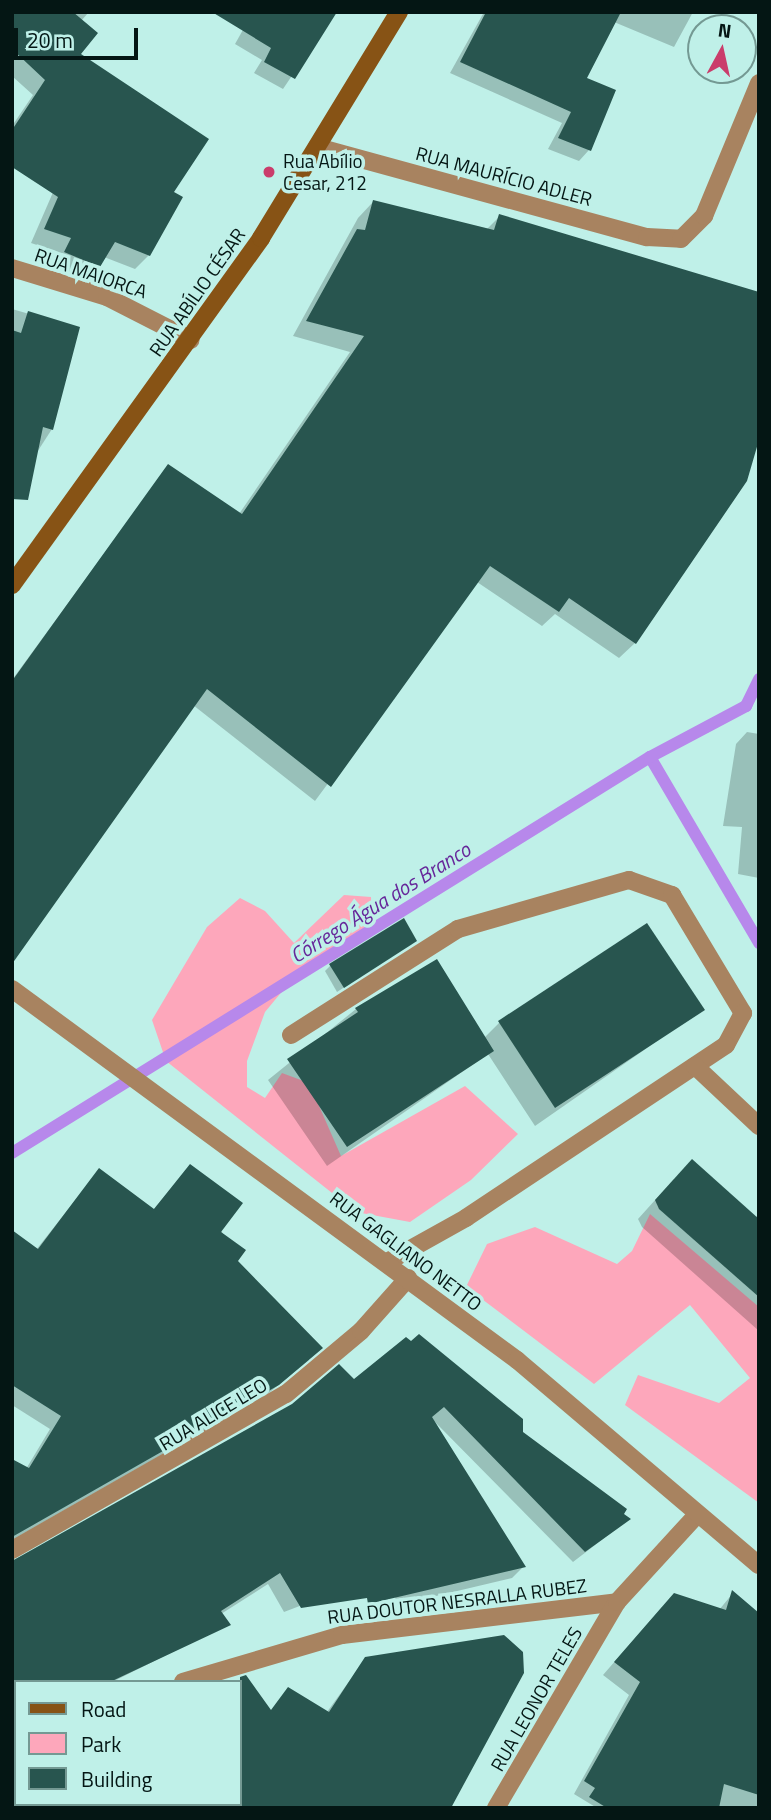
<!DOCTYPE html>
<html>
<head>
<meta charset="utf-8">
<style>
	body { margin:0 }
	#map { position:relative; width:771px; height:1820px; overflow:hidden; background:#bff0e8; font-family:"Titillium Web",sans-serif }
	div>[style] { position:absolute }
	.green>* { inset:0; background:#fda7bb }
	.shadow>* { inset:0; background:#0003 }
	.stream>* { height:12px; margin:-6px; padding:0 6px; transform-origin:6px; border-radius:6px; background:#b788eb }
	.building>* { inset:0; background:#28554f }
	.service>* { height:18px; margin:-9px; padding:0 9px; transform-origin:9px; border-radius:9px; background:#a88360 }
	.minor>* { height:18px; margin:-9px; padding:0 9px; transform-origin:9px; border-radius:9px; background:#a88360 }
	.tertiary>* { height:18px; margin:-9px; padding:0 9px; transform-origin:9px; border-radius:9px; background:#a88360 }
	.secondary>* { height:18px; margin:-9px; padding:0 9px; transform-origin:9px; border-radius:9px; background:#875315 }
	.dots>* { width:19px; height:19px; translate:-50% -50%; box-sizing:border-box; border:4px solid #bff0e8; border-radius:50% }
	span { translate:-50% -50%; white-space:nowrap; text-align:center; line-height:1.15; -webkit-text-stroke:7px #bff0e8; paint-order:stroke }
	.poi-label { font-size:19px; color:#041614 }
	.left { translate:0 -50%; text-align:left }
	.street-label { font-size:19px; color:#041614 }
	.water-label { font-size:21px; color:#66269a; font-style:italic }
	.frame { position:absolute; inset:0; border:14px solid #041614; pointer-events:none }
	.legend { position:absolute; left:14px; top:1680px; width:228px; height:126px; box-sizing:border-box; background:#bff0e8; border:2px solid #749993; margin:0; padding:9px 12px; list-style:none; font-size:21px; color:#041614 }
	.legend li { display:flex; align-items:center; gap:14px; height:35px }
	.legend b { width:35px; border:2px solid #749993 }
	.north { position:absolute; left:687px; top:14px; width:70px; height:70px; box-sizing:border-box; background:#bff0e8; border:2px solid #749993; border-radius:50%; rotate:8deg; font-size:19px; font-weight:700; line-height:28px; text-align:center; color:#041614 }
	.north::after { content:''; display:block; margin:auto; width:24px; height:32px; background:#ca3d6b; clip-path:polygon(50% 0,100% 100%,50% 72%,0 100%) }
	.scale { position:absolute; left:14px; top:28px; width:124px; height:32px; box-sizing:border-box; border:4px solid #041614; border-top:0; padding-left:9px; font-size:21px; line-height:24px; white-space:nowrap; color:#041614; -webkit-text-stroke:5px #bff0e8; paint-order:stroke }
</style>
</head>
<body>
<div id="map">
	<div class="green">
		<div style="clip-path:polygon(344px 895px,371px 897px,372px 927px,294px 977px,265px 1012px,247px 1061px,247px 1087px,265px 1098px,282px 1073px,309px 1083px,341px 1156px,465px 1086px,518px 1134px,471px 1180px,410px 1222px,356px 1212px,166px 1061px,152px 1020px,207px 927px,240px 898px,265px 911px,294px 943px)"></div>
		<div style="clip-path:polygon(650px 1214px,759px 1307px,759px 1503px,625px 1405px,638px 1375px,719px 1403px,750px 1378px,690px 1305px,594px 1384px,466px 1287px,487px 1244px,535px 1227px,617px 1264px,632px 1251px)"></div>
	</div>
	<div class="shadow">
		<div style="clip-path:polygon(12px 12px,89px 12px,81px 21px,78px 55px,171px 192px,149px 255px,135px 269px,104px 257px,85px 280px,51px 266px,58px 252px,31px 243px,54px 190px,12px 145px,12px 126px,33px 95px,12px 76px)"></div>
		<div style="clip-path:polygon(253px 12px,335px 12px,283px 89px,254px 73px,262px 60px,235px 44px)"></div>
		<div style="clip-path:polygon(484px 12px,693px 12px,674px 47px,614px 22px,585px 79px,589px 150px,579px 161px,548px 149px,562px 123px,450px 73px)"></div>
		<div style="clip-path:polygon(373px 202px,486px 230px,500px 216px,635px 643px,619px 658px,555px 614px,542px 626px,477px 582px,315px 801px,193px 705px,12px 956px,12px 680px,168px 466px,239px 514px,350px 352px,293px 336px,358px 218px)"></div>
		<div style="clip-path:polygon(12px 309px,78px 328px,52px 429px,12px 491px)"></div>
		<div style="clip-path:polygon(747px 732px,759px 734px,759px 878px,738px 874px,742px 827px,723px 826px,736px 744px)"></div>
		<div style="clip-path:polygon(415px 941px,337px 992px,325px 971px,330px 966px)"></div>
		<div style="clip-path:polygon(356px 1009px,484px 1038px,499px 1023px,703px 1009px,535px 1126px,488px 1054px,327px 1166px,268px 1080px)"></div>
		<div style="clip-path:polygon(190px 1166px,236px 1261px,309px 1360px,265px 1396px,12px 1540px,12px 1461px,26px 1469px,50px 1429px,12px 1405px,12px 1232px,36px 1250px,99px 1170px,153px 1210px)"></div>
		<div style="clip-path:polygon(674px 1179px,755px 1218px,759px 1214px,759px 1331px,642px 1227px,638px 1219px)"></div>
		<div style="clip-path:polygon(406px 1339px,629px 1519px,573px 1562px,434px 1421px,524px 1566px,512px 1578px,398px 1605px,386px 1573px,284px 1612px,268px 1584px,221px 1614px,213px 1632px,112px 1682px,16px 1682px,12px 1731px,12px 1561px,354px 1382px)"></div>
		<div style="clip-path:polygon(733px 1593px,759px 1615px,759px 1808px,597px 1808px,574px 1794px,629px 1695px,603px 1675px,662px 1607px,719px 1610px)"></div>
		<div style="clip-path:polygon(366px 1658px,523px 1673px,450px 1808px,243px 1747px,288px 1689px,327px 1712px)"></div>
		<div style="clip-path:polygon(240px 1776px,283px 1808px,84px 1808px,240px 1804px)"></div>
		<div style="clip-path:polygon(16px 1786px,16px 1804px,21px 1804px,12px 1808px)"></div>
		<div style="clip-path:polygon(23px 1804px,77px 1804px,81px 1808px,25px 1808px)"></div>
	</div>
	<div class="stream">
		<div style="left:650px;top:757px;width:216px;rotate:59.6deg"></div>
		<div style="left:12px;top:1153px;width:751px;rotate:-31.83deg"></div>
		<div style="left:650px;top:757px;width:109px;rotate:-28deg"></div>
		<div style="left:746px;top:706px;width:30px;rotate:-64deg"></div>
	</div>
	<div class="building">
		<div style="clip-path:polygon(12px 12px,73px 12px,98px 33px,81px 54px,209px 139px,174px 192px,183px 197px,150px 256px,115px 242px,100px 267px,64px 252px,71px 238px,44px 229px,58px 197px,12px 167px,12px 130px,45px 80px,12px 49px)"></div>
		<div style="clip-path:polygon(212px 12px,337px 12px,295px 79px,264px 62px,271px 48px)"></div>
		<div style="clip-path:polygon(486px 12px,621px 12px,587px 78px,616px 90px,591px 151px,558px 138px,571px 112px,460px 62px)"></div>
		<div style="clip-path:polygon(373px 200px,494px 230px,499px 214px,759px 292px,759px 440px,747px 481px,636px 644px,569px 598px,559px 612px,490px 566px,331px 787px,207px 689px,12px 964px,12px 681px,168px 464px,242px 514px,364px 336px,306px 321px,357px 229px,365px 230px)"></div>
		<div style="clip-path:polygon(28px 311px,80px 327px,53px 430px,43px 427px,28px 500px,12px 499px,12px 330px,21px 333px)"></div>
		<div style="clip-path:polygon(404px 918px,417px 941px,344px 988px,329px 964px)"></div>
		<div style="clip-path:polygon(647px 923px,705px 1010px,555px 1108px,498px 1021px)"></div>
		<div style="clip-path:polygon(437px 959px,494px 1051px,347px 1147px,287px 1059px,358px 1012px,355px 1008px)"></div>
		<div style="clip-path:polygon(692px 1159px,759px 1219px,759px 1297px,659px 1209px,655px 1200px)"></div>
		<div style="clip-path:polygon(190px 1164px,243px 1203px,221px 1232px,246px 1250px,238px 1261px,323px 1348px,279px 1385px,12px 1537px,12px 1459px,29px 1468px,61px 1416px,12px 1385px,12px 1230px,38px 1249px,99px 1168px,154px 1209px)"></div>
		<div style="clip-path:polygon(419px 1334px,523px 1419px,523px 1432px,627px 1509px,624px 1514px,631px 1519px,585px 1552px,444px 1407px,432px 1417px,526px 1567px,368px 1604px,367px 1598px,301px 1608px,280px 1573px,221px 1611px,231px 1625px,110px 1682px,12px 1682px,12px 1561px,292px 1404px,339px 1364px,354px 1379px,406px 1337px,411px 1341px)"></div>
		<div style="clip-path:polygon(732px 1590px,759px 1613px,759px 1795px,724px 1784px,719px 1808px,607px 1808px,589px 1797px,595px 1788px,584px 1781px,640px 1682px,614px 1662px,674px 1593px,726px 1610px)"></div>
		<div style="clip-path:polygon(504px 1635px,523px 1652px,524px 1673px,451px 1808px,240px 1808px,240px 1677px,246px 1675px,271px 1710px,288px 1687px,329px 1712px,365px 1657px)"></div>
	</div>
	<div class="service">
		<div style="left:291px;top:1035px;width:198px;rotate:-32.4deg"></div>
		<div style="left:458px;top:929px;width:178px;rotate:-16deg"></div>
		<div style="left:629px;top:880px;width:46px;rotate:19.2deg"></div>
		<div style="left:672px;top:895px;width:138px;rotate:59deg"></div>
		<div style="left:743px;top:1013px;width:36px;rotate:118deg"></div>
		<div style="left:726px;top:1045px;width:312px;rotate:146.4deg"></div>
		<div style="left:466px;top:1218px;width:90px;rotate:150.9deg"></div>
		<div style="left:695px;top:1066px;width:88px;rotate:43.2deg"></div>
	</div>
	<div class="minor">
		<div style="left:317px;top:147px;width:342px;rotate:15.3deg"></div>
		<div style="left:647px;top:237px;width:34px;rotate:3deg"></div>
		<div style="left:681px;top:239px;width:33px;rotate:-45deg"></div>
		<div style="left:704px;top:216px;width:144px;rotate:-67.5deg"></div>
		<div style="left:12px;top:268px;width:99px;rotate:17deg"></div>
		<div style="left:107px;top:297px;width:94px;rotate:27.1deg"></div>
		<div style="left:12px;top:1550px;width:315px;rotate:-29.7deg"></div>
		<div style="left:286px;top:1394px;width:98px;rotate:-40deg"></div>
		<div style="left:361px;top:1331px;width:71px;rotate:-48.4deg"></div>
		<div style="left:183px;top:1682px;width:166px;rotate:-16.5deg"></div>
		<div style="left:342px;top:1635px;width:277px;rotate:-6.8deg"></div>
		<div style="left:30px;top:1808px;width:5px;rotate:-53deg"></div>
		<div style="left:496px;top:1808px;width:239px;rotate:-59.6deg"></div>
		<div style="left:617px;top:1602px;width:115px;rotate:-47.5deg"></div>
	</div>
	<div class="tertiary">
		<div style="left:12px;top:989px;width:627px;rotate:36.3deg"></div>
		<div style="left:517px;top:1360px;width:317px;rotate:40.3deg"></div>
	</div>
	<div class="secondary">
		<div style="left:12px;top:585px;width:427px;rotate:-54.3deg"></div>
		<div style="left:261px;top:238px;width:265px;rotate:-58.6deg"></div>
	</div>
	<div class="dots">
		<div style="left:269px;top:172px;background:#ca3d6b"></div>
	</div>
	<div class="poi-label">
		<span class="left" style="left:283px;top:172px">Rua Abílio<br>Cesar, 212</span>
	</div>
	<div class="street-label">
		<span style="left:504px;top:176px;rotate:15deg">RUA MAURÍCIO ADLER</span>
		<span style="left:91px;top:273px;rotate:19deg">RUA MAIORCA</span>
		<span style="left:197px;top:292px;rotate:-55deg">RUA ABÍLIO CÉSAR</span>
		<span style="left:406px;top:1251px;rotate:37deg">RUA GAGLIANO NETTO</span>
		<span style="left:213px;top:1414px;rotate:-31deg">RUA ALICE LEO</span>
		<span style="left:457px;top:1601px;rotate:-7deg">RUA DOUTOR NESRALLA RUBEZ</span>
		<span style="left:536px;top:1699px;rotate:-60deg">RUA LEONOR TELES</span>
	</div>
	<div class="water-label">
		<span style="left:380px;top:902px;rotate:-32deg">Córrego Água dos Branco</span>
	</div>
	<div class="frame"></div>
	<ul class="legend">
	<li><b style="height:9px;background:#875315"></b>Road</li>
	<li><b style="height:19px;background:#fda7bb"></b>Park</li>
	<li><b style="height:19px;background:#28554f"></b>Building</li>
	</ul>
	<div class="north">N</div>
	<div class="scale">20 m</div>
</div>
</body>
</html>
